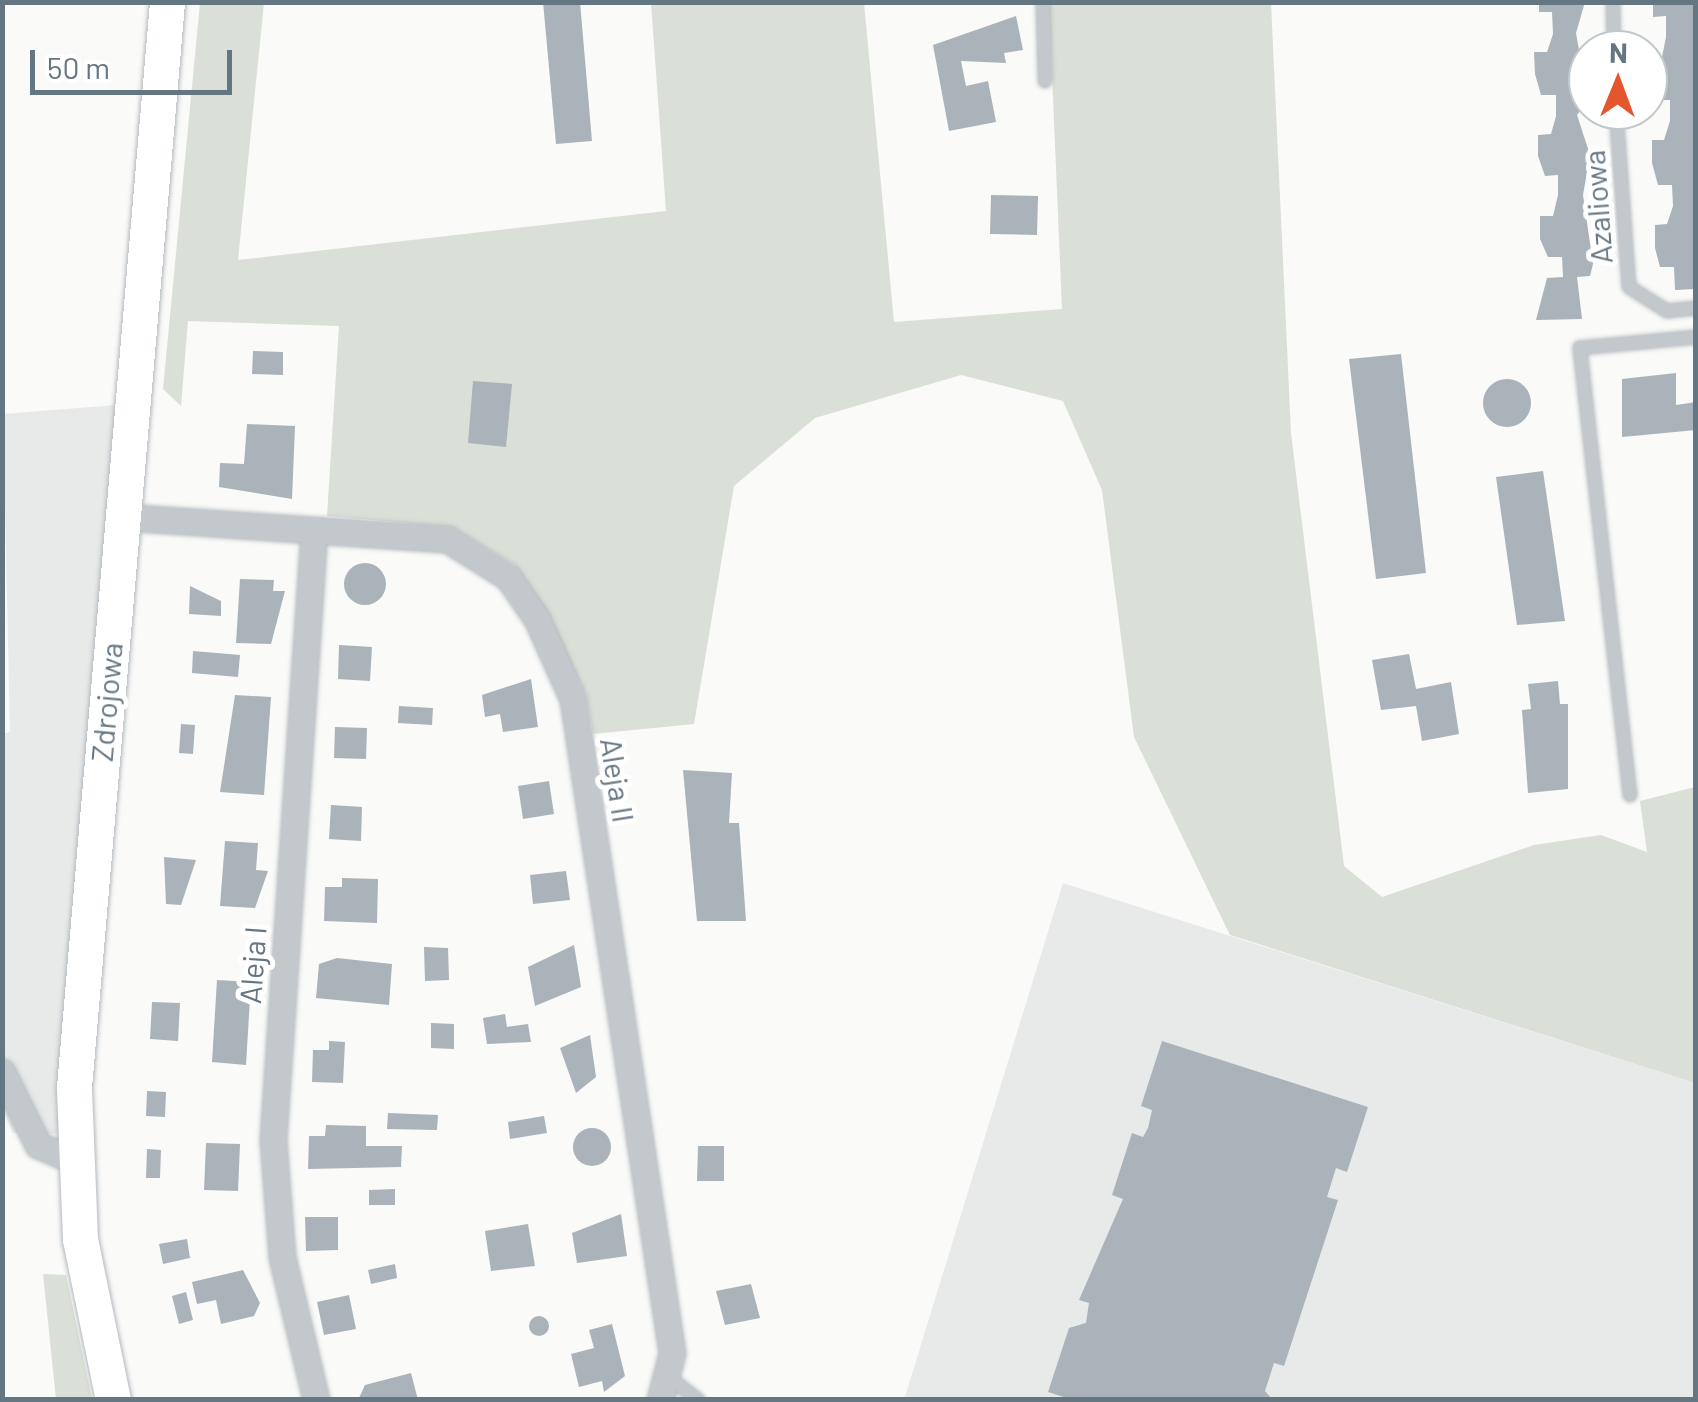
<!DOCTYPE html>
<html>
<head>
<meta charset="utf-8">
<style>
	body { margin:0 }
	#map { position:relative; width:1698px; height:1402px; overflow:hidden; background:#fafaf8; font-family:Barlow,sans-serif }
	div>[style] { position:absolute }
	.built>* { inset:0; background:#e8e9e9 }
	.green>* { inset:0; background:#dadfd7 }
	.building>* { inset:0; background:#aab3b9 }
	.round { border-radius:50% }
	.roads { filter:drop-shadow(0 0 2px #b3babf) drop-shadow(0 0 2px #b3babf) }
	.lane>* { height:12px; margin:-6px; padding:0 6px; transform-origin:6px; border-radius:6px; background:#c3c8cc }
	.street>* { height:25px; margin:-12.5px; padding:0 12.5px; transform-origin:12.5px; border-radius:12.5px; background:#c3c8cc }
	.secondary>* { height:35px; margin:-17.5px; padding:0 17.5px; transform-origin:17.5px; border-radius:17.5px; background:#fff }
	span { translate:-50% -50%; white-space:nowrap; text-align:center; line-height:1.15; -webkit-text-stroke:10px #fff; paint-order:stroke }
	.street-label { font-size:30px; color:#657683 }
	.frame { position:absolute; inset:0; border:5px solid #657683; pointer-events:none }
	.north { position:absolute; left:1568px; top:30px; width:100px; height:100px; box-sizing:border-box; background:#fff; border:2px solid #c1c8cd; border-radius:50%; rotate:1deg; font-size:28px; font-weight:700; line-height:40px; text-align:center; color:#657683 }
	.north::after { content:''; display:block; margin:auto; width:35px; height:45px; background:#e4572e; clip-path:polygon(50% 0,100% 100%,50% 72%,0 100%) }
	.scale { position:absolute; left:30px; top:50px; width:202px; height:45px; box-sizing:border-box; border:5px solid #657683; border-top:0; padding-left:12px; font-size:30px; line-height:35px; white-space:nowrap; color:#657683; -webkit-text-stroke:8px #fff; paint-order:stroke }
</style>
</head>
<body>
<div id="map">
	<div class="built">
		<div style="clip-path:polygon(116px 405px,58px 1134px,13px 1133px,3px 1111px,2px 734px,10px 732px,3px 414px)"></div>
		<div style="clip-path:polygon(1063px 883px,1695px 1083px,1695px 1399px,904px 1400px)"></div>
	</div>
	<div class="green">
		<div style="clip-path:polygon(200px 3px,264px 3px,238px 260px,666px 211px,651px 3px,864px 3px,894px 322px,1062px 309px,1049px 3px,1271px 3px,1291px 433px,1344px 866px,1382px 897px,1534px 845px,1601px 835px,1647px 852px,1640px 801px,1695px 787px,1695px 1083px,1230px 935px,1134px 737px,1102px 490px,1063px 401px,961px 375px,815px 418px,734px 486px,694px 724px,593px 734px,587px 695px,515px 565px,452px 527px,327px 516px,339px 326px,188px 321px,181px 406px,163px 389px)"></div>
		<div style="clip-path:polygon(43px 1274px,66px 1275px,92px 1399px,56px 1399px)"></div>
	</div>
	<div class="building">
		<div style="clip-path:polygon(543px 2px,580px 2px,592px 141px,556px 144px)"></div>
		<div style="clip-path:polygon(1539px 2px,1585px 2px,1576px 33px,1588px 101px,1577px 115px,1590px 155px,1583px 195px,1593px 264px,1590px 276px,1577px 277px,1582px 319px,1536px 320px,1547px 278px,1563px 277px,1562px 257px,1548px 257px,1540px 239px,1540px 216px,1553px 216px,1558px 195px,1558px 175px,1545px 176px,1538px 156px,1538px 135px,1551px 134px,1556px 116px,1556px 95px,1541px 95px,1535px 74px,1534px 52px,1547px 52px,1553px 34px,1552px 12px,1539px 12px)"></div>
		<div style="clip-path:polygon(1653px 2px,1696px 2px,1696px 289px,1675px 290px,1674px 267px,1660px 267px,1655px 248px,1655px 225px,1667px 224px,1673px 206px,1672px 185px,1658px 185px,1652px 163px,1652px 140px,1664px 140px,1670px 121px,1670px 100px,1656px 100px,1650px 80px,1649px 57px,1662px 57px,1666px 37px,1666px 16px,1653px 17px)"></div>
		<div style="clip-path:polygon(1016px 16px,1023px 50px,1004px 53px,1006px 63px,961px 61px,966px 86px,988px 81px,996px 122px,949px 131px,933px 45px)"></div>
		<div style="clip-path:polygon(991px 195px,1038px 196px,1037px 235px,990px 234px)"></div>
		<div style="clip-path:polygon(253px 351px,283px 352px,283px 375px,252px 374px)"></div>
		<div style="clip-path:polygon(1401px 354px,1426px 573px,1376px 579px,1349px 359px)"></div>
		<div style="clip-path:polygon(1676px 373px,1676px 405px,1696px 402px,1696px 430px,1622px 437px,1622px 379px)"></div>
		<div class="round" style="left:1483px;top:379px;width:48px;height:48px"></div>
		<div style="clip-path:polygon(473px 381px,512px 384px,506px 447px,468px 443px)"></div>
		<div style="clip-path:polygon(247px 424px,295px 426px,292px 499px,219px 487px,220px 463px,244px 464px)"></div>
		<div style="clip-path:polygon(1543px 471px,1565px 621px,1517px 625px,1496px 477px)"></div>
		<div class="round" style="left:344px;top:563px;width:42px;height:42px"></div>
		<div style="clip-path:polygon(240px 579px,274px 580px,273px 591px,285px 591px,271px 644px,236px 643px)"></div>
		<div style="clip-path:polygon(190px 586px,221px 601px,221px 616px,189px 614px)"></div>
		<div style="clip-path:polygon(339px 645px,372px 647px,370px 681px,338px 679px)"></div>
		<div style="clip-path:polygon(193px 651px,240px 655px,238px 677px,192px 673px)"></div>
		<div style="clip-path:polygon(1409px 654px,1416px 689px,1451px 682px,1459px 734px,1422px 741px,1416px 706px,1381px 710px,1372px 660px)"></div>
		<div style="clip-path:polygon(531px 679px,538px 727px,503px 732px,500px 714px,485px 717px,482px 695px)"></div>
		<div style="clip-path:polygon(1558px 681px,1560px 704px,1568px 704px,1568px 789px,1528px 793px,1522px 710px,1531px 709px,1528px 684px)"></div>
		<div style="clip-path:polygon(235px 695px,271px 697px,264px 795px,220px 792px)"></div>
		<div style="clip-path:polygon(399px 706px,433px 708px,432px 725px,398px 723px)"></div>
		<div style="clip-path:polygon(181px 724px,195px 725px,193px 754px,179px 753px)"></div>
		<div style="clip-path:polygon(335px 727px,367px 728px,366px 759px,334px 758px)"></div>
		<div style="clip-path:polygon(683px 770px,732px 773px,729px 823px,739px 823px,746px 921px,697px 921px)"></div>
		<div style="clip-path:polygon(549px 781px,554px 814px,523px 819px,518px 786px)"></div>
		<div style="clip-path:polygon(331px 805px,362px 807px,361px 841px,329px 839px)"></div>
		<div style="clip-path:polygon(225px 841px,258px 843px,256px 870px,268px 871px,255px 908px,220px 906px)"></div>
		<div style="clip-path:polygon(164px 857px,196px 860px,181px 905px,166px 904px)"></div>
		<div style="clip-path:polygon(566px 871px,570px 900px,533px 904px,530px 875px)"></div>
		<div style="clip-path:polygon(342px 878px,378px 879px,377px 923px,324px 921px,325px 887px,342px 887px)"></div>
		<div style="clip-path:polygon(574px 945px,581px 987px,535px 1006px,528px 967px)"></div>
		<div style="clip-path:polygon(424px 947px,448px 948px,449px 980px,425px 981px)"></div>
		<div style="clip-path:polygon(337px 958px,392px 964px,389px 1005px,316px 998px,319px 964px)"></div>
		<div style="clip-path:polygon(217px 980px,251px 982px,246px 1065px,212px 1062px)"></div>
		<div style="clip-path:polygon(152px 1002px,180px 1003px,178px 1041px,150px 1039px)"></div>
		<div style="clip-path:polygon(505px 1014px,507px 1027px,528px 1024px,531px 1042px,487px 1044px,483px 1018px)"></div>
		<div style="clip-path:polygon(431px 1023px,454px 1024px,454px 1049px,431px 1048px)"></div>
		<div style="clip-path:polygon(590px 1035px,596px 1077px,576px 1093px,560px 1048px)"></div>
		<div style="clip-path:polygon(329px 1041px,345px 1042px,343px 1083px,312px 1082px,313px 1050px,329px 1050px)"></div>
		<div style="clip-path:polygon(1162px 1041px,1368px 1107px,1347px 1172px,1336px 1168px,1327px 1197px,1338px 1200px,1284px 1366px,1274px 1363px,1265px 1391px,1273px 1400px,1073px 1400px,1048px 1392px,1069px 1328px,1086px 1323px,1089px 1303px,1079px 1300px,1123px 1199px,1112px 1195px,1132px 1133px,1143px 1137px,1148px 1128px,1152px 1110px,1141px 1106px)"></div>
		<div style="clip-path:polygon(147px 1091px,166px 1092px,165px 1117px,146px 1116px)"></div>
		<div style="clip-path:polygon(388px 1113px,438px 1115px,437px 1130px,387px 1129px)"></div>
		<div style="clip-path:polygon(544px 1116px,547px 1133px,510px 1139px,508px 1122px)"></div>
		<div style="clip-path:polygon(326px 1125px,366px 1126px,366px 1146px,402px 1146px,401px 1167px,308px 1169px,309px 1136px,325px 1136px)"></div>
		<div class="round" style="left:573px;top:1128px;width:38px;height:38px"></div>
		<div style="clip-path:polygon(206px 1143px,240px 1144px,238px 1191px,204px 1190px)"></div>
		<div style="clip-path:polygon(698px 1146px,724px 1146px,724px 1181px,697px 1181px)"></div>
		<div style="clip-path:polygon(147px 1149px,161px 1150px,160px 1178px,146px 1178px)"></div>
		<div style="clip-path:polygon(395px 1189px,395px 1205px,369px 1205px,369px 1190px)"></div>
		<div style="clip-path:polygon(621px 1214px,627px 1256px,577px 1263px,572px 1233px)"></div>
		<div style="clip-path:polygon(305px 1217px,338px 1217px,338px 1250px,306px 1251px)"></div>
		<div style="clip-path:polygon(528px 1224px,535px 1266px,491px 1271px,485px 1231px)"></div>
		<div style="clip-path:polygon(187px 1239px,190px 1258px,163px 1264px,159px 1244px)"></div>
		<div style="clip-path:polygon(395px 1264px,397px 1278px,371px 1284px,368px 1270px)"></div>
		<div style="clip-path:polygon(243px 1270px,260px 1303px,254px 1316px,221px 1324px,216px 1300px,197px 1304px,192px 1282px)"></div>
		<div style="clip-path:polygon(751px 1284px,760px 1318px,725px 1325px,716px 1291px)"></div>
		<div style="clip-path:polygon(186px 1292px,193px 1320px,179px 1324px,172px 1296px)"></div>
		<div style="clip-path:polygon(349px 1295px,356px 1329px,324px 1335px,317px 1302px)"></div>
		<div class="round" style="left:529px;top:1316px;width:20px;height:20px"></div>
		<div style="clip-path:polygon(612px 1324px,625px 1376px,604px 1392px,602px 1381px,579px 1387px,571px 1354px,594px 1348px,589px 1330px)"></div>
		<div style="clip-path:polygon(411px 1373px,418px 1400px,358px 1400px,365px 1385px)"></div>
	</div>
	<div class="roads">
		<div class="lane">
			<div style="left:1043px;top:2px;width:79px;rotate:88.5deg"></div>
			<div style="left:1613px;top:2px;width:48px;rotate:88.8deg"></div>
			<div style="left:1616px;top:110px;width:177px;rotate:85.8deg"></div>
			<div style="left:1629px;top:287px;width:45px;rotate:32.3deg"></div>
			<div style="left:1667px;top:311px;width:29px;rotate:-6deg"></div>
			<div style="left:1630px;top:795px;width:450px;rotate:-96.4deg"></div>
			<div style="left:1580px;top:348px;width:117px;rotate:-5.4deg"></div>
			<div style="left:666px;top:1375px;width:41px;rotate:38deg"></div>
		</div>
		<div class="street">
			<div style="left:122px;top:517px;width:326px;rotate:3.9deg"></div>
			<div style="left:447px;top:539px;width:72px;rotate:31.9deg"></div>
			<div style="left:508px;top:577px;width:51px;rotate:55.4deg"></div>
			<div style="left:537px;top:619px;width:88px;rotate:65.8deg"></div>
			<div style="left:573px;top:699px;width:661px;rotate:81.39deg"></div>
			<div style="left:672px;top:1353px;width:49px;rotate:104.3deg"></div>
			<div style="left:314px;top:530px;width:611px;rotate:93.85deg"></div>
			<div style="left:273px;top:1140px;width:117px;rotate:85.6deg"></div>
			<div style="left:282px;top:1257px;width:147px;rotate:76.6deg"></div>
			<div style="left:2px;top:1072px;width:81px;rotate:63.7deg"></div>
			<div style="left:38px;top:1145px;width:39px;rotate:23deg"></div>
		</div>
		<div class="secondary">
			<div style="left:113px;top:1400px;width:164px;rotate:-101.6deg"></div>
			<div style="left:80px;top:1239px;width:152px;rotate:-92.3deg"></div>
			<div style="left:74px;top:1087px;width:1089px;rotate:-85.1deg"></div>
		</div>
	</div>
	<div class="street-label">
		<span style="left:1597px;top:207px;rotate:-94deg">Azaliowa</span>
		<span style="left:106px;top:702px;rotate:-85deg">Zdrojowa</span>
		<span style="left:618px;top:780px;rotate:81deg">Aleja II</span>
		<span style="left:252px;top:965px;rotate:-86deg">Aleja I</span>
	</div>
	<div class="frame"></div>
	<div class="north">N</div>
	<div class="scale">50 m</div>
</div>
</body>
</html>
